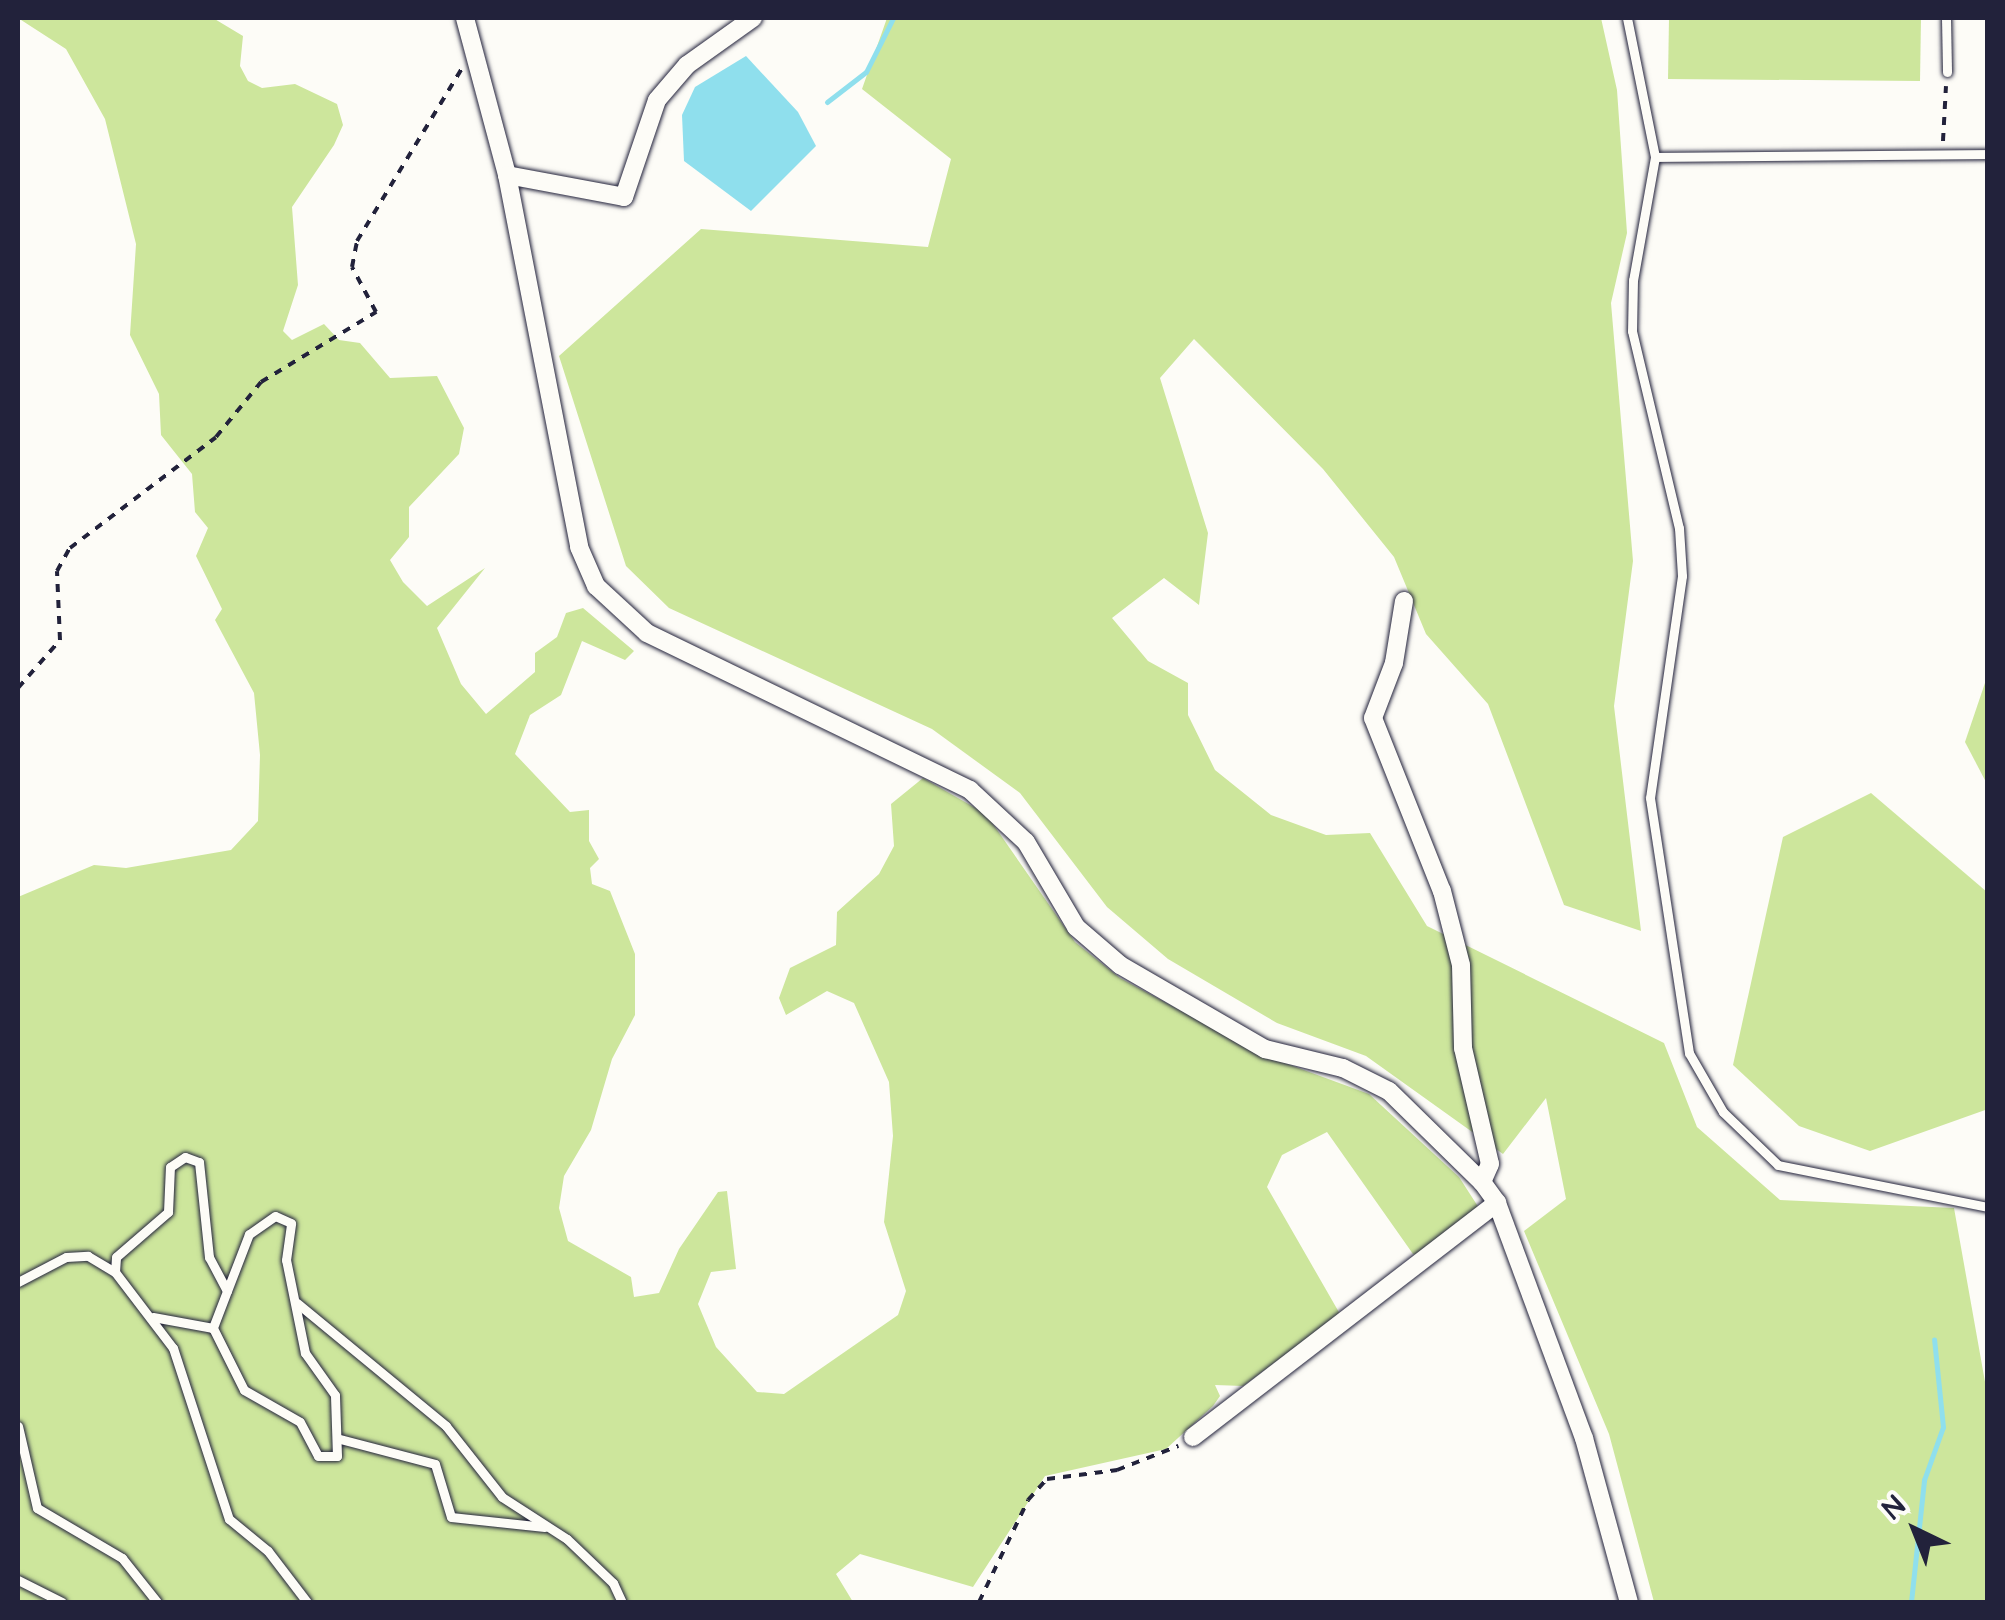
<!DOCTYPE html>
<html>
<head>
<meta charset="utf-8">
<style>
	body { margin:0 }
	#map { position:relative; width:2005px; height:1620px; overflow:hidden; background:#fdfcf7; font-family:"Architects Daughter",sans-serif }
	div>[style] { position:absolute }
	.green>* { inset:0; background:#cde69c }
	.water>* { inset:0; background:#8fdfed }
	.stream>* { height:5px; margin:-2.5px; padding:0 2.5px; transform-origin:2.5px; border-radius:2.5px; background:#8fdfed }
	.path>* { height:4px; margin-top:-2px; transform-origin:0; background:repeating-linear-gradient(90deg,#22223b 0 8px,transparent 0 16px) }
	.roads { filter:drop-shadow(0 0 2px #22223b) drop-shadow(0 0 2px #22223b) }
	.lane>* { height:9px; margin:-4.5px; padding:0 4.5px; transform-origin:4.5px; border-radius:4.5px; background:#fdfcf7 }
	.street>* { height:18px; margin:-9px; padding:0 9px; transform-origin:9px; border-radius:9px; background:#fdfcf7 }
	span { translate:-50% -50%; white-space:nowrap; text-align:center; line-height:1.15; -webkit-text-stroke:8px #fdfcf7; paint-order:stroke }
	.frame { position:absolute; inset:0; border:20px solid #22223b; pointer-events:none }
	.north { position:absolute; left:1865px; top:1480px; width:100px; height:100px; -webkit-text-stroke:8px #fdfcf7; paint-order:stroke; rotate:317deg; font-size:28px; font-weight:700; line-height:40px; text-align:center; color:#22223b }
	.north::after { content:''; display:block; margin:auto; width:35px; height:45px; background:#22223b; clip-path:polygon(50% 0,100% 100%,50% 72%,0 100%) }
</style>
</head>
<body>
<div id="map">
	<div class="green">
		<div style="clip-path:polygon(18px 18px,213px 18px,243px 36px,240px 66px,248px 81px,262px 88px,295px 84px,337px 104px,343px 125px,334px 145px,292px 207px,298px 285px,283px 331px,292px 340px,324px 324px,339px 340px,360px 343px,390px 378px,437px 376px,464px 428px,459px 454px,409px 507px,409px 537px,390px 560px,403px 582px,427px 606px,485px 568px,437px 628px,461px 684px,486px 714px,535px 672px,535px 653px,557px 637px,566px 613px,583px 608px,634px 651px,625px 660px,582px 641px,561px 695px,530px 715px,515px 754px,570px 812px,589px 810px,589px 841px,599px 859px,590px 868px,592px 884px,610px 891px,635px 954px,635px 1015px,612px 1059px,591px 1130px,564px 1176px,559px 1208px,568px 1241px,631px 1277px,634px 1297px,659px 1293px,679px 1249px,718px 1192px,727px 1191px,736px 1269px,711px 1272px,698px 1304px,716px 1347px,757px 1392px,784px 1394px,898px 1315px,906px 1291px,884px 1222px,893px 1136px,889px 1082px,854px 1003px,827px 991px,786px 1015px,779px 998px,790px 968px,836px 945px,837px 912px,879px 874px,894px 846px,891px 804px,923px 778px,986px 814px,1075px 942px,1120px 978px,1263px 1055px,1369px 1094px,1459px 1177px,1479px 1208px,1422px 1256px,1413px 1254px,1327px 1132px,1282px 1155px,1267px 1187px,1340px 1314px,1243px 1386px,1215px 1385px,1220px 1396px,1213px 1406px,1166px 1449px,1045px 1476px,973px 1587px,860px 1554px,836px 1574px,853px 1602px,18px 1602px,18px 897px,94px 865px,126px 868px,231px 850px,258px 821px,260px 755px,254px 693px,215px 620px,222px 609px,196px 556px,208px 528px,195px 512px,192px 474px,161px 435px,159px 394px,130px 335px,136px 244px,105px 119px,66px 49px)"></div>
		<div style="clip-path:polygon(887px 18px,1601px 18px,1617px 90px,1627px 233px,1611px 303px,1633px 561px,1614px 706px,1641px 931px,1564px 905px,1488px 704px,1426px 634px,1394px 557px,1323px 469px,1194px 339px,1160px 378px,1208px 533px,1199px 605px,1164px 578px,1112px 618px,1148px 661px,1188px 683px,1188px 715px,1215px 770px,1271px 815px,1326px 835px,1370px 833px,1427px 926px,1664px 1043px,1697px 1127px,1780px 1200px,1954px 1208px,1987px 1393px,1987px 1602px,1654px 1602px,1609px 1434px,1524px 1231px,1566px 1199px,1546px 1098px,1503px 1154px,1366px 1056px,1277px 1023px,1168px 959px,1107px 907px,1020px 793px,932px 729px,669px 608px,626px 566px,559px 356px,701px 229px,928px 247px,951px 159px,862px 89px)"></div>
		<div style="clip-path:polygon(1669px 18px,1921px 18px,1920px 81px,1668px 79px)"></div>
		<div style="clip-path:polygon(1987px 677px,1987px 784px,1965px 742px)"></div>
		<div style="clip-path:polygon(1871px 793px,1987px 892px,1988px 1109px,1870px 1151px,1799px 1126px,1733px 1065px,1783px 837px)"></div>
	</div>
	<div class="water">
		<div style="clip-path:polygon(746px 56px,798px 112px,816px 146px,751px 211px,684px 161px,682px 115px,695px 87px)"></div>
	</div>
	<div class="stream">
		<div style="left:827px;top:102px;width:49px;rotate:-37.6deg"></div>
		<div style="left:866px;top:72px;width:60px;rotate:-63.4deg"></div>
		<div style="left:1911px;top:1602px;width:123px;rotate:-83.9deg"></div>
		<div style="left:1924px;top:1480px;width:56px;rotate:-70.3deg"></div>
		<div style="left:1943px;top:1427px;width:88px;rotate:-95.8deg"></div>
	</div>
	<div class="path">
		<div style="left:1943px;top:141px;width:55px;rotate:-86.9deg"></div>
		<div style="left:18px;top:688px;width:64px;rotate:-48.8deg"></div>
		<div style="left:60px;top:640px;width:69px;rotate:-92.5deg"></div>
		<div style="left:57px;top:571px;width:26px;rotate:-61deg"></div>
		<div style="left:70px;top:548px;width:183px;rotate:-37.2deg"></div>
		<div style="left:216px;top:437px;width:71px;rotate:-50.7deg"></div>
		<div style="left:261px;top:382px;width:135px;rotate:-31.3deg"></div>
		<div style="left:376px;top:312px;width:51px;rotate:-118.1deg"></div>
		<div style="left:352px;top:267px;width:26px;rotate:-79deg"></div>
		<div style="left:357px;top:241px;width:202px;rotate:-58.7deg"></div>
		<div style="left:979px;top:1602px;width:113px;rotate:-64.3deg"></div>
		<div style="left:1028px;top:1500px;width:28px;rotate:-48deg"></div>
		<div style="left:1047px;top:1479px;width:71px;rotate:-7.3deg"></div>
		<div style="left:1117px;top:1470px;width:66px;rotate:-21.5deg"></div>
	</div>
	<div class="roads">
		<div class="lane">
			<div style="left:1627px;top:18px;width:142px;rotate:78.6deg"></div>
			<div style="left:1655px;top:157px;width:125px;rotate:100.1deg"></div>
			<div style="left:1633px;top:280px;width:51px;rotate:91.1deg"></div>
			<div style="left:1632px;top:331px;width:203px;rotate:76.6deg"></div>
			<div style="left:1679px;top:528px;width:48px;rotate:86.4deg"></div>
			<div style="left:1682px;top:576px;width:224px;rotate:98.2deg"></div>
			<div style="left:1650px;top:798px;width:258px;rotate:81.3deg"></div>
			<div style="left:1689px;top:1053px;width:68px;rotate:60deg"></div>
			<div style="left:1723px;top:1112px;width:76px;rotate:43.9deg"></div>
			<div style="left:1778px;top:1165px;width:214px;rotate:11.3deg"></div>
			<div style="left:1946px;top:18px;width:54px;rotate:88.9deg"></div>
			<div style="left:1655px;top:157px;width:333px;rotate:-0.5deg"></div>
			<div style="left:115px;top:1272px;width:15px;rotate:-86deg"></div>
			<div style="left:116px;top:1257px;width:69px;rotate:-40.9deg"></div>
			<div style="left:168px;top:1212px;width:45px;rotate:-87.5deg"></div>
			<div style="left:170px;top:1167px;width:18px;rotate:-34deg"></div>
			<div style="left:185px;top:1157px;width:15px;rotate:20deg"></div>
			<div style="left:199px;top:1162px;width:96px;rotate:84deg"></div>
			<div style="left:209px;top:1257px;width:38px;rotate:62deg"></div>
			<div style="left:227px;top:1291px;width:40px;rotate:111deg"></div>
			<div style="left:18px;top:1282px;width:54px;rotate:-27.5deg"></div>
			<div style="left:66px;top:1257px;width:22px;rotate:-3deg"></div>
			<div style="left:88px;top:1256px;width:31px;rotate:31deg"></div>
			<div style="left:115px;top:1272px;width:96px;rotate:52.7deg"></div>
			<div style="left:173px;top:1348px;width:180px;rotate:71.9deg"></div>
			<div style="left:229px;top:1519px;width:50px;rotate:39.4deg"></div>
			<div style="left:268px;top:1551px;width:64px;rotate:52.6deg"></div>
			<div style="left:297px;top:1303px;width:193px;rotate:39.5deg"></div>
			<div style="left:446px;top:1426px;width:90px;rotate:51.7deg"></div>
			<div style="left:502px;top:1497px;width:77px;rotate:32.9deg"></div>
			<div style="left:567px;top:1539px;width:64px;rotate:43.7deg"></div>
			<div style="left:613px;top:1583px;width:21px;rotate:65deg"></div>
			<div style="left:153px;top:1317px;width:61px;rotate:10.4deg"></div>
			<div style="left:213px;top:1328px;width:69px;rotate:63.4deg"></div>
			<div style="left:244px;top:1390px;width:64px;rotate:29.7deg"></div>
			<div style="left:300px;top:1422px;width:38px;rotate:62deg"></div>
			<div style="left:318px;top:1456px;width:19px"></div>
			<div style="left:337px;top:1456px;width:61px;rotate:-91.9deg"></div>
			<div style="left:335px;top:1395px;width:52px;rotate:-125.5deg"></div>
			<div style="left:305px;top:1353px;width:95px;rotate:-101.5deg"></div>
			<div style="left:286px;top:1260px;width:37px;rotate:-82deg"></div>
			<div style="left:291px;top:1223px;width:17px;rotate:-156deg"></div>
			<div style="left:275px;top:1216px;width:32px;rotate:145deg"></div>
			<div style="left:249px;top:1234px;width:61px;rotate:111.1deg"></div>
			<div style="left:18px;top:1426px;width:84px;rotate:77deg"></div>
			<div style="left:37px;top:1508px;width:99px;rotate:30.5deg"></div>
			<div style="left:122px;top:1558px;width:56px;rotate:51.5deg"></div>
			<div style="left:340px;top:1439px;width:98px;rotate:14.7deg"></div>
			<div style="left:435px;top:1464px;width:55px;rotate:73.2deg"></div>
			<div style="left:451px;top:1517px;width:94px;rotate:6.1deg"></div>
			<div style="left:18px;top:1580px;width:49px;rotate:26.6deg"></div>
		</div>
		<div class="street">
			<div style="left:465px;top:18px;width:163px;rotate:75deg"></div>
			<div style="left:507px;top:175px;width:379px;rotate:79deg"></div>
			<div style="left:579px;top:547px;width:43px;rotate:66.4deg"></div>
			<div style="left:596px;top:586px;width:69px;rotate:42.7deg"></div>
			<div style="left:647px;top:633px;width:359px;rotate:25.9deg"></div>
			<div style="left:970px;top:790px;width:76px;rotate:42.9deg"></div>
			<div style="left:1026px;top:842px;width:99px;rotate:59.5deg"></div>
			<div style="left:1076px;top:927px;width:58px;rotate:40.8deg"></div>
			<div style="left:1120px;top:965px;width:168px;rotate:30.1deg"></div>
			<div style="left:1265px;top:1049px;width:80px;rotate:13.7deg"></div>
			<div style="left:1343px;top:1068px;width:51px;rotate:26.6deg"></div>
			<div style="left:1389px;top:1091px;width:130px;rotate:44.4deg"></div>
			<div style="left:1482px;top:1182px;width:26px;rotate:54deg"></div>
			<div style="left:1497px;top:1203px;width:251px;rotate:69.7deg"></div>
			<div style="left:1584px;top:1438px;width:170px;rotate:74.7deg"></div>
			<div style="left:507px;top:175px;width:119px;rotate:10.6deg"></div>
			<div style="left:624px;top:197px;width:102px;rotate:-71.2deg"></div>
			<div style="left:657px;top:100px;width:46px;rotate:-49.4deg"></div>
			<div style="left:687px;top:65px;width:81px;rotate:-35.5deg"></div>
			<div style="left:1404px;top:601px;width:63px;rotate:99.2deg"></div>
			<div style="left:1394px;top:663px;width:59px;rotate:110.9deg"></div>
			<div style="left:1373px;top:718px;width:186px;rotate:68.3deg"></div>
			<div style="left:1442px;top:891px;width:76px;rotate:75.6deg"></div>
			<div style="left:1461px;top:965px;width:83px;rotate:88.6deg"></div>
			<div style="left:1463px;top:1048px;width:119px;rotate:76.9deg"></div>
			<div style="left:1490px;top:1164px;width:20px;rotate:114deg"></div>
			<div style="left:1193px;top:1437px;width:384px;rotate:-37.6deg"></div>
		</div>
	</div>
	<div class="frame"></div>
	<div class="north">N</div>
</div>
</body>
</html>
